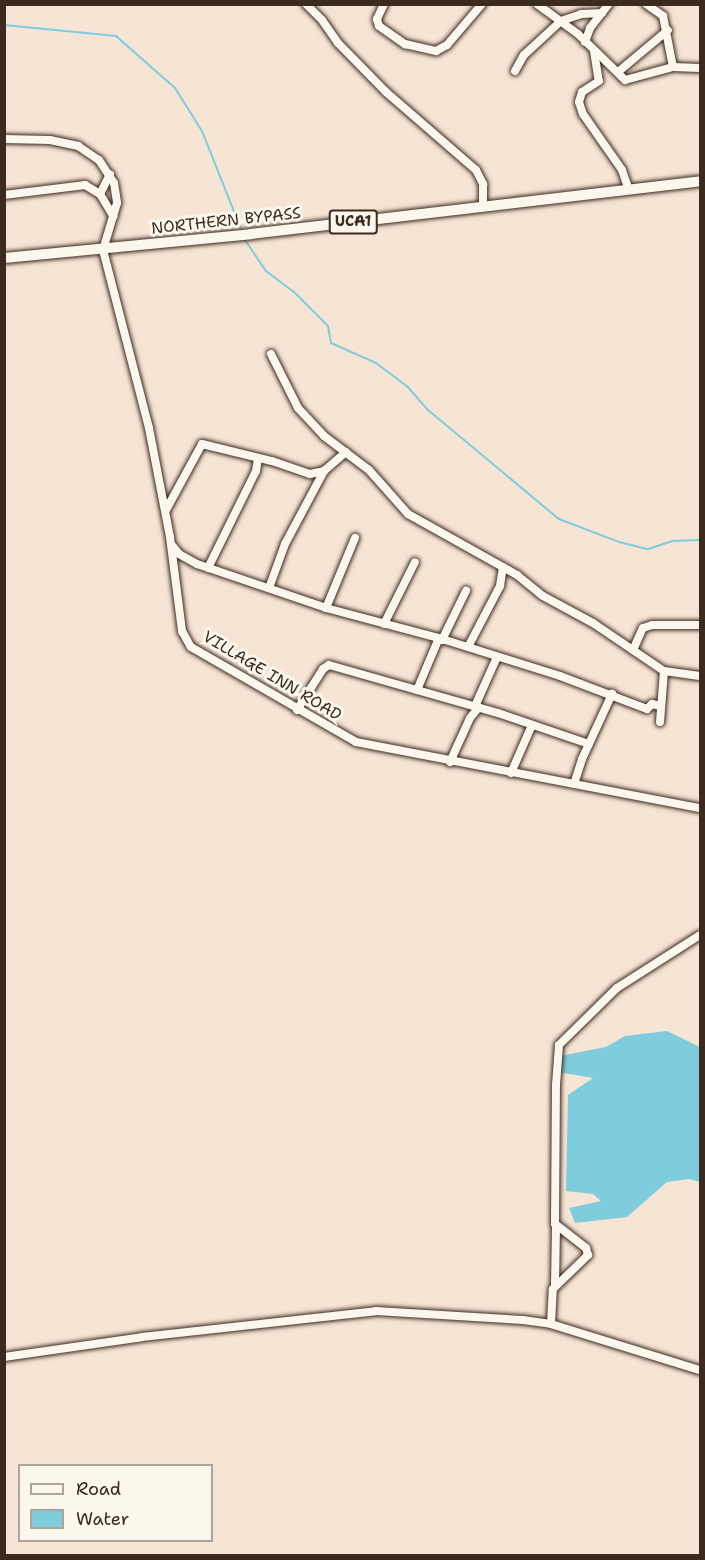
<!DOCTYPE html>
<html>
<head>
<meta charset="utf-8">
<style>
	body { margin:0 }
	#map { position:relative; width:705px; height:1560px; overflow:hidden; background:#f6e4d5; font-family:"Shantell Sans",sans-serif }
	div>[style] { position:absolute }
	.water>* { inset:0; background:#7eccdc }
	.stream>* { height:2px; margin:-1px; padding:0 1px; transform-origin:1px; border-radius:1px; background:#7eccdc }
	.roads { filter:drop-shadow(0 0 2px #3b2a1e) drop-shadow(0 0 2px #3b2a1e) }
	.minor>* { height:8px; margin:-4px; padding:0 4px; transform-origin:4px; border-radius:4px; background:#fbf7ec }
	.major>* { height:10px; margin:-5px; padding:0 5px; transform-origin:5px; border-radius:5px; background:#fbf7ec }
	span { translate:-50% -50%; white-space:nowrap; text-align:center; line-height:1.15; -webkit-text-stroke:6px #fbf7ec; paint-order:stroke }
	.shield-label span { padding:2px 4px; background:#fbf7ec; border:2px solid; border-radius:4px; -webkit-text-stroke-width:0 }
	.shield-label { font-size:15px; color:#3b2a1e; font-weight:700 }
	.street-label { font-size:16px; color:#3b2a1e }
	.frame { position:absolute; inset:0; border:6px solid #3b2a1e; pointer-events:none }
	.legend { position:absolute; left:18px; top:1464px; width:195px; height:78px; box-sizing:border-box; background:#fbf7ec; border:2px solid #aea59a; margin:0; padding:8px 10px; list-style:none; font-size:18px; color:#3b2a1e }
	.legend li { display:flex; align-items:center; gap:12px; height:30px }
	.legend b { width:30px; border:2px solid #aea59a }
</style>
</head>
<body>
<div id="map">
	<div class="water">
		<div style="clip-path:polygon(667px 1031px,700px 1047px,700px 1182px,689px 1179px,667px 1182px,627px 1217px,575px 1223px,569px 1208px,601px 1201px,593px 1194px,566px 1191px,568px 1095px,593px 1078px,558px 1072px,560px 1056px,606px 1047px,625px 1036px)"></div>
	</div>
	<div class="stream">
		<div style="left:4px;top:25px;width:113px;rotate:5.6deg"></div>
		<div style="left:116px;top:36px;width:79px;rotate:41.4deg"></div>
		<div style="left:175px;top:88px;width:51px;rotate:57.9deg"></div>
		<div style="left:202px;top:131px;width:105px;rotate:68.3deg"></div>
		<div style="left:245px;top:240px;width:37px;rotate:56deg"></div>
		<div style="left:266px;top:271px;width:34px;rotate:37deg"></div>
		<div style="left:293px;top:291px;width:49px;rotate:45deg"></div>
		<div style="left:328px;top:326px;width:17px;rotate:80deg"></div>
		<div style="left:331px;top:343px;width:49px;rotate:24deg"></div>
		<div style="left:376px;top:363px;width:39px;rotate:37deg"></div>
		<div style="left:407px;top:386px;width:32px;rotate:49deg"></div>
		<div style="left:428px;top:410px;width:170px;rotate:39.8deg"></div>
		<div style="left:559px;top:519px;width:64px;rotate:21deg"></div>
		<div style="left:619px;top:542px;width:30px;rotate:14deg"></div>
		<div style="left:648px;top:549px;width:25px;rotate:-18deg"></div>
		<div style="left:672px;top:541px;width:28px;rotate:-2deg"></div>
	</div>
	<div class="roads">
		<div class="minor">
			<div style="left:306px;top:4px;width:23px;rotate:45deg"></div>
			<div style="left:322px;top:20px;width:28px;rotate:55deg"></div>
			<div style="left:338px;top:43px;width:69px;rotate:45.6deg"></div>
			<div style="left:386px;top:92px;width:119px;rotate:40.9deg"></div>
			<div style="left:476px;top:170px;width:16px;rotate:63deg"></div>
			<div style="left:483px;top:184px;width:22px;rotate:90deg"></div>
			<div style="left:384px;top:4px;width:17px;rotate:115deg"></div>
			<div style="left:377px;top:19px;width:7px;rotate:74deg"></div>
			<div style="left:379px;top:26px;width:32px;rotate:35deg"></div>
			<div style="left:405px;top:44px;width:32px;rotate:13deg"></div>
			<div style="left:436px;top:51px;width:13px;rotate:-29deg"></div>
			<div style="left:447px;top:45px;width:54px;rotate:-49.5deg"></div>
			<div style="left:537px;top:4px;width:51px;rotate:36.2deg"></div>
			<div style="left:578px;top:34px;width:66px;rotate:44.4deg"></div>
			<div style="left:625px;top:80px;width:50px;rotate:-15.2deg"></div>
			<div style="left:673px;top:67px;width:27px;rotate:2deg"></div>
			<div style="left:646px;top:4px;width:21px;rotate:35deg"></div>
			<div style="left:663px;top:16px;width:52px;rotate:78.9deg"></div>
			<div style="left:585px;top:42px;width:15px;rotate:-70deg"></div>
			<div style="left:590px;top:28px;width:31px;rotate:-52deg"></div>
			<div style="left:594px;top:51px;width:30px;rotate:81deg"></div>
			<div style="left:599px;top:81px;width:20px;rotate:147deg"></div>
			<div style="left:582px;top:92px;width:10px;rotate:107deg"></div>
			<div style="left:579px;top:102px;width:13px;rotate:72deg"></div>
			<div style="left:583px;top:114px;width:68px;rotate:55.1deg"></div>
			<div style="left:622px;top:170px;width:21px;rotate:71deg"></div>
			<div style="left:515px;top:71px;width:18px;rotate:-61deg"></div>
			<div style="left:524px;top:55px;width:50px;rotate:-42.6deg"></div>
			<div style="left:561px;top:21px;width:21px;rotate:-19deg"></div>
			<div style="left:581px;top:14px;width:21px;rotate:-3deg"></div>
			<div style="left:618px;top:72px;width:65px;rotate:-40deg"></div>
			<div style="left:4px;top:139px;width:46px;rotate:1.2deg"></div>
			<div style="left:50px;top:140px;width:29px;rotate:12deg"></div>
			<div style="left:78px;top:146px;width:25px;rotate:34deg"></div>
			<div style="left:99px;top:160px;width:27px;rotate:57deg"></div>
			<div style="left:114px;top:183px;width:20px;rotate:81deg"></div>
			<div style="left:117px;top:203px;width:49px;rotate:106.6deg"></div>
			<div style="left:103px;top:250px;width:184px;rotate:75.5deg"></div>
			<div style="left:149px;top:428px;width:111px;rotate:79.1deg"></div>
			<div style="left:170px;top:537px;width:95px;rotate:82.7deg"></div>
			<div style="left:182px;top:631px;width:18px;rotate:61deg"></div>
			<div style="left:191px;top:647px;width:190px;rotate:29.9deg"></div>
			<div style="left:356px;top:742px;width:350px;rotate:10.9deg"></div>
			<div style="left:100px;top:194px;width:22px;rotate:-63deg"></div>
			<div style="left:4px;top:195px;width:82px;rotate:-7deg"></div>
			<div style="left:85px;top:185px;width:17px;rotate:31deg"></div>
			<div style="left:100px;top:194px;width:26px;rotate:59deg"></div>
			<div style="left:271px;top:354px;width:60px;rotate:63.4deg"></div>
			<div style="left:298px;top:408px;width:38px;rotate:47deg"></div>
			<div style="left:324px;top:436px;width:56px;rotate:37.1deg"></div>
			<div style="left:369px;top:470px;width:59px;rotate:48.4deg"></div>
			<div style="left:408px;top:514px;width:125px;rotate:29.2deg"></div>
			<div style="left:517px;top:575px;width:33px;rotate:39deg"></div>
			<div style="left:543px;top:596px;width:57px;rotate:28.4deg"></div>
			<div style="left:593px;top:623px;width:86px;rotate:34.1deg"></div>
			<div style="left:664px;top:671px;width:36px;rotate:8deg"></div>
			<div style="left:166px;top:510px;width:75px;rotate:-61.4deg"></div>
			<div style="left:202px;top:444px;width:72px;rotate:13.7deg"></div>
			<div style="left:272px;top:461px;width:40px;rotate:18.9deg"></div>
			<div style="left:310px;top:474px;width:14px;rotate:-12deg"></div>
			<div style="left:324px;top:471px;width:29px;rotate:-41deg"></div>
			<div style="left:171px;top:544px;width:13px;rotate:51deg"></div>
			<div style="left:179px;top:554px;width:21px;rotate:29deg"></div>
			<div style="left:197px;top:564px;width:136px;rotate:18.8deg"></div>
			<div style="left:326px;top:608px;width:117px;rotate:14.9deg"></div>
			<div style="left:439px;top:638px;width:127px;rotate:17.4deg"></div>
			<div style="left:560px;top:676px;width:93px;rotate:20.8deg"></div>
			<div style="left:647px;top:709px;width:7px;rotate:-45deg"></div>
			<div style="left:652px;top:704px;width:9px;rotate:13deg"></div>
			<div style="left:208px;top:568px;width:108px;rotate:-63.7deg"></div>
			<div style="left:256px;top:471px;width:13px;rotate:-81deg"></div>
			<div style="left:269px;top:588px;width:47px;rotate:-70deg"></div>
			<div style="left:285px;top:544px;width:83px;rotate:-61.9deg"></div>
			<div style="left:326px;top:608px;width:76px;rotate:-67.5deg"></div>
			<div style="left:384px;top:624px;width:69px;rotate:-63.4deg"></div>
			<div style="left:442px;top:640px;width:55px;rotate:-63.9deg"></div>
			<div style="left:468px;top:647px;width:69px;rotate:-62.3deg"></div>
			<div style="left:500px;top:586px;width:19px;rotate:-81deg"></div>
			<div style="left:633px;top:650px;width:24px;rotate:-66deg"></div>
			<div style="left:643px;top:628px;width:9px;rotate:-18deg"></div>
			<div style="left:652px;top:625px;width:48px"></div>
			<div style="left:417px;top:690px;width:56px;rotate:-67.1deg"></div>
			<div style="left:297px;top:710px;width:49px;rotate:-57.6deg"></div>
			<div style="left:323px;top:669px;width:7px;rotate:-34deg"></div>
			<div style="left:329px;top:665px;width:176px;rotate:15.9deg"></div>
			<div style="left:498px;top:713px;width:96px;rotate:18.8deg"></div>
			<div style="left:660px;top:722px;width:51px;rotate:-85.5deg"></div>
			<div style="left:450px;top:762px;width:48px;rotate:-65.6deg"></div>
			<div style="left:470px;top:718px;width:13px;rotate:-51deg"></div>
			<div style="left:478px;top:708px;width:4px;rotate:-117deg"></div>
			<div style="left:476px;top:704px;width:51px;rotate:-65.9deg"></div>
			<div style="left:511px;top:773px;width:52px;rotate:-66.4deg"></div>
			<div style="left:574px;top:784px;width:26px;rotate:-72deg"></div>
			<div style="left:582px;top:759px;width:72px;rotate:-65.2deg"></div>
			<div style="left:555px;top:1285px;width:59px;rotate:-89deg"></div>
			<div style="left:551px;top:1324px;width:156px;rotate:17.2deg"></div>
			<div style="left:4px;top:1357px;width:139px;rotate:-8.2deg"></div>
			<div style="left:142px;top:1337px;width:235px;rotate:-6.3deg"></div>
			<div style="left:376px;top:1311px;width:147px;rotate:3.5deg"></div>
			<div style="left:523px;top:1320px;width:28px;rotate:8deg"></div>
			<div style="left:551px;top:1324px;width:35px;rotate:-87deg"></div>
			<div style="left:553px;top:1289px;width:49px;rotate:-44.2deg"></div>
			<div style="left:588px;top:1255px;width:7px;rotate:-106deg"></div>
			<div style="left:586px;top:1248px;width:39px;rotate:-142deg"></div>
			<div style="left:555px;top:1224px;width:139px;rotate:-89.6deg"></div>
			<div style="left:556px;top:1085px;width:40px;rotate:-85.7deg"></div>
			<div style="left:559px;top:1045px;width:81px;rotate:-44.5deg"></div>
			<div style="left:617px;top:988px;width:98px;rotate:-32.6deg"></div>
		</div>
		<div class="major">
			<div style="left:4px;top:258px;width:248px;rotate:-5.5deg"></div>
			<div style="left:251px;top:234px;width:452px;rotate:-6.7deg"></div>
		</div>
	</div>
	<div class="shield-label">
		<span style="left:353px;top:222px">UCA1</span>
	</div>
	<div class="street-label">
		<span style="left:226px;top:221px;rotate:-6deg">NORTHERN BYPASS</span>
		<span style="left:272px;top:676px;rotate:31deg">VILLAGE INN ROAD</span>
	</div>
	<div class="frame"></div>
	<ul class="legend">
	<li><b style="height:8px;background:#fbf7ec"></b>Road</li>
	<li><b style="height:16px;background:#7eccdc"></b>Water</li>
	</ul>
</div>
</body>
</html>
